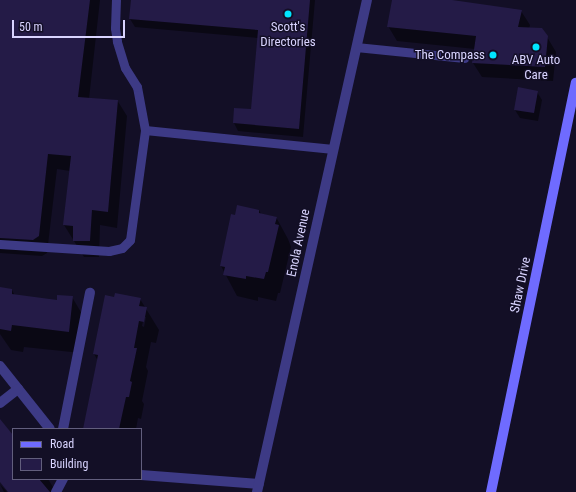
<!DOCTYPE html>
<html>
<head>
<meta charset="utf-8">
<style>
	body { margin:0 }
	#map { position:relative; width:576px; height:492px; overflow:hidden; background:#130f26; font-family:"Roboto Condensed",sans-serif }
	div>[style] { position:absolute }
	.shadow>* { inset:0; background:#0007 }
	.building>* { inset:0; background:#241b47 }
	.lane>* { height:9px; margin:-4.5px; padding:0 4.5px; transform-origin:4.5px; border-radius:4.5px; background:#3d3a85 }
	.street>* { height:10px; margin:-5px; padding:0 5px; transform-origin:5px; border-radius:5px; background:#3d3a85 }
	.secondary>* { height:10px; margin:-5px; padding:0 5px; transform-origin:5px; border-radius:5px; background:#6f6bff }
	.dots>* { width:11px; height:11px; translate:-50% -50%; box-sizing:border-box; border:2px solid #130f26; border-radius:50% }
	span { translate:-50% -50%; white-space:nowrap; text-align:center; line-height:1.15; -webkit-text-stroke:3px #130f26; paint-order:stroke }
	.poi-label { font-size:13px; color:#d9d4ff }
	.right { translate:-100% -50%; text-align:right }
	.street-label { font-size:13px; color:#d9d4ff }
	.legend { position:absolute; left:12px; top:428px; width:130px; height:52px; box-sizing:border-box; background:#130f26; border:1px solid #625e7d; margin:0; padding:5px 7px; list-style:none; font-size:12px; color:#d9d4ff }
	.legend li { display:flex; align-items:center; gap:8px; height:20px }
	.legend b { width:20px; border:1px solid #625e7d }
	.scale { position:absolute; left:12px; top:20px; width:113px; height:18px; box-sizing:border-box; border:2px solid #d9d4ff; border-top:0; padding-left:5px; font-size:12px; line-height:14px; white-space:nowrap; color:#d9d4ff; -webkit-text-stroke:3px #130f26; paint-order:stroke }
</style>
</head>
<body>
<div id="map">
	<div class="shadow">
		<div style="clip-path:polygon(0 0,100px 0,89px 99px,117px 100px,127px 116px,117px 228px,100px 225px,99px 257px,84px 257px,64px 225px,70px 171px,57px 169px,47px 253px,42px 256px,0 253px)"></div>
		<div style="clip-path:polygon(132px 0,315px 0,303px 137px,238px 131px,234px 123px,252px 110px,258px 38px,135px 27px,130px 19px)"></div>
		<div style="clip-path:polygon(393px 0,445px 0,521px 11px,530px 25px,529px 29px,547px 37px,556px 52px,553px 81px,482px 77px,473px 63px,475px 49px,397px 41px,388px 26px)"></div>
		<div style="clip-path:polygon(537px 92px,542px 100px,538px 121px,520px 118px,515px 110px)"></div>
		<div style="clip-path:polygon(259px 210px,261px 214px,276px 217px,288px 239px,291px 247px,280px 293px,278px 293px,276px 301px,258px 297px,258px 301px,237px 296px,221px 266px,236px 216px)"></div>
		<div style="clip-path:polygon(12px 290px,15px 296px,58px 301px,72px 297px,85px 319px,81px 353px,24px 347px,23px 352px,11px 350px,0 334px,0 292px)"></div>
		<div style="clip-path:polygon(evenodd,114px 298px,140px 299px,159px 330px,156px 343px,151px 342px,146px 367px,148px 371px,142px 401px,144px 404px,141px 419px,138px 418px,136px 429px,84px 429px,98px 361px,94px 354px,114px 298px,144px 317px,146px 317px,144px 327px,142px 326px,144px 317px)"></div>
		<div style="clip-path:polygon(0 430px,13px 437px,13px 479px,48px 479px,56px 492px,9px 492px,0 480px)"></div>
		<div style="clip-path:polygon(0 484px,7px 492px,4px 492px)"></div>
	</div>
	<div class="building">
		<div style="clip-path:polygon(0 0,90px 0,78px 97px,118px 100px,108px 212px,92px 210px,90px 241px,73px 241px,73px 226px,63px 225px,71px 156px,48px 154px,39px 236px,33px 240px,0 238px)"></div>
		<div style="clip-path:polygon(131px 0,310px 0,299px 129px,233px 123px,234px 108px,251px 109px,258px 30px,129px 19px)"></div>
		<div style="clip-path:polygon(392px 0,452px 0,522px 10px,518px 27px,542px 28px,548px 36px,545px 67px,472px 63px,476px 36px,387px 27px)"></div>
		<div style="clip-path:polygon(518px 87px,538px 91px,534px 113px,514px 110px)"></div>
		<div style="clip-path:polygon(237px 205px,259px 210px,259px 213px,277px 217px,275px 224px,279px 225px,268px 272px,266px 272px,264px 279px,246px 276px,246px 279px,223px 275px,225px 267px,220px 266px,231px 214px,235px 215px)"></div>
		<div style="clip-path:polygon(0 287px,12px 289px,12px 294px,57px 300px,57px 295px,73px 296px,69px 332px,12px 325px,11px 331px,0 329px)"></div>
		<div style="clip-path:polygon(115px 293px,141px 298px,139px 306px,147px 307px,144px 322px,139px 321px,134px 348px,137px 348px,130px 381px,132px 382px,129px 397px,126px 397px,119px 429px,83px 429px,98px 355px,93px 354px,105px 295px,114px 297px)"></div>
		<div style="clip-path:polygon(0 419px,13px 435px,13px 479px,39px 479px,50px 492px,8px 492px,0 482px)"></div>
	</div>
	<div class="lane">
		<div style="left:356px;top:47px;width:109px;rotate:5.8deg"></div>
		<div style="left:145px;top:130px;width:189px;rotate:5.8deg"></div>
		<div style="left:0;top:244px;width:109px;rotate:3.7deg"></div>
		<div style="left:109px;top:251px;width:13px;rotate:-13deg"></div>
		<div style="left:122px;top:248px;width:11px;rotate:-45deg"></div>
		<div style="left:130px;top:240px;width:111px;rotate:-82.2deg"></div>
		<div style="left:145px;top:130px;width:44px;rotate:-100.5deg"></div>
		<div style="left:137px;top:87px;width:22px;rotate:-122deg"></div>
		<div style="left:125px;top:68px;width:28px;rotate:-107deg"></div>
		<div style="left:117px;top:41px;width:13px;rotate:-99deg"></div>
		<div style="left:115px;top:28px;width:28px;rotate:-88deg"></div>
	</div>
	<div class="street">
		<div style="left:0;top:366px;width:80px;rotate:51.6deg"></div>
		<div style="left:0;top:403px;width:23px;rotate:-38deg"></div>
		<div style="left:63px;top:429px;width:139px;rotate:-78.8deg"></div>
		<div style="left:141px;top:475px;width:118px;rotate:4.4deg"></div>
		<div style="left:56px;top:492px;width:15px;rotate:-62deg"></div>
		<div style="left:257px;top:492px;width:504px;rotate:-77.4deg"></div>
	</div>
	<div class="secondary">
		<div style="left:491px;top:492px;width:418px;rotate:-78.3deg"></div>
	</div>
	<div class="dots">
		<div style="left:288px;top:14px;background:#00e5ff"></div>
		<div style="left:536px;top:47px;background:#00e5ff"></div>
		<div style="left:493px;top:55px;background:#00e5ff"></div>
	</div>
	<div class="poi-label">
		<span style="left:288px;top:35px">Scott's<br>Directories</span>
		<span class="right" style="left:485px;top:55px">The Compass</span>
		<span style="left:536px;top:68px">ABV Auto<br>Care</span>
	</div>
	<div class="street-label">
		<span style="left:299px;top:243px;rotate:-78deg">Enola Avenue</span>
		<span style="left:521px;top:285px;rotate:-78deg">Shaw Drive</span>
	</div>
	<ul class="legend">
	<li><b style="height:5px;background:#6f6bff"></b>Road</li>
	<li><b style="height:11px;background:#241b47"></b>Building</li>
	</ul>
	<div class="scale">50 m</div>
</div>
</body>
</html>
